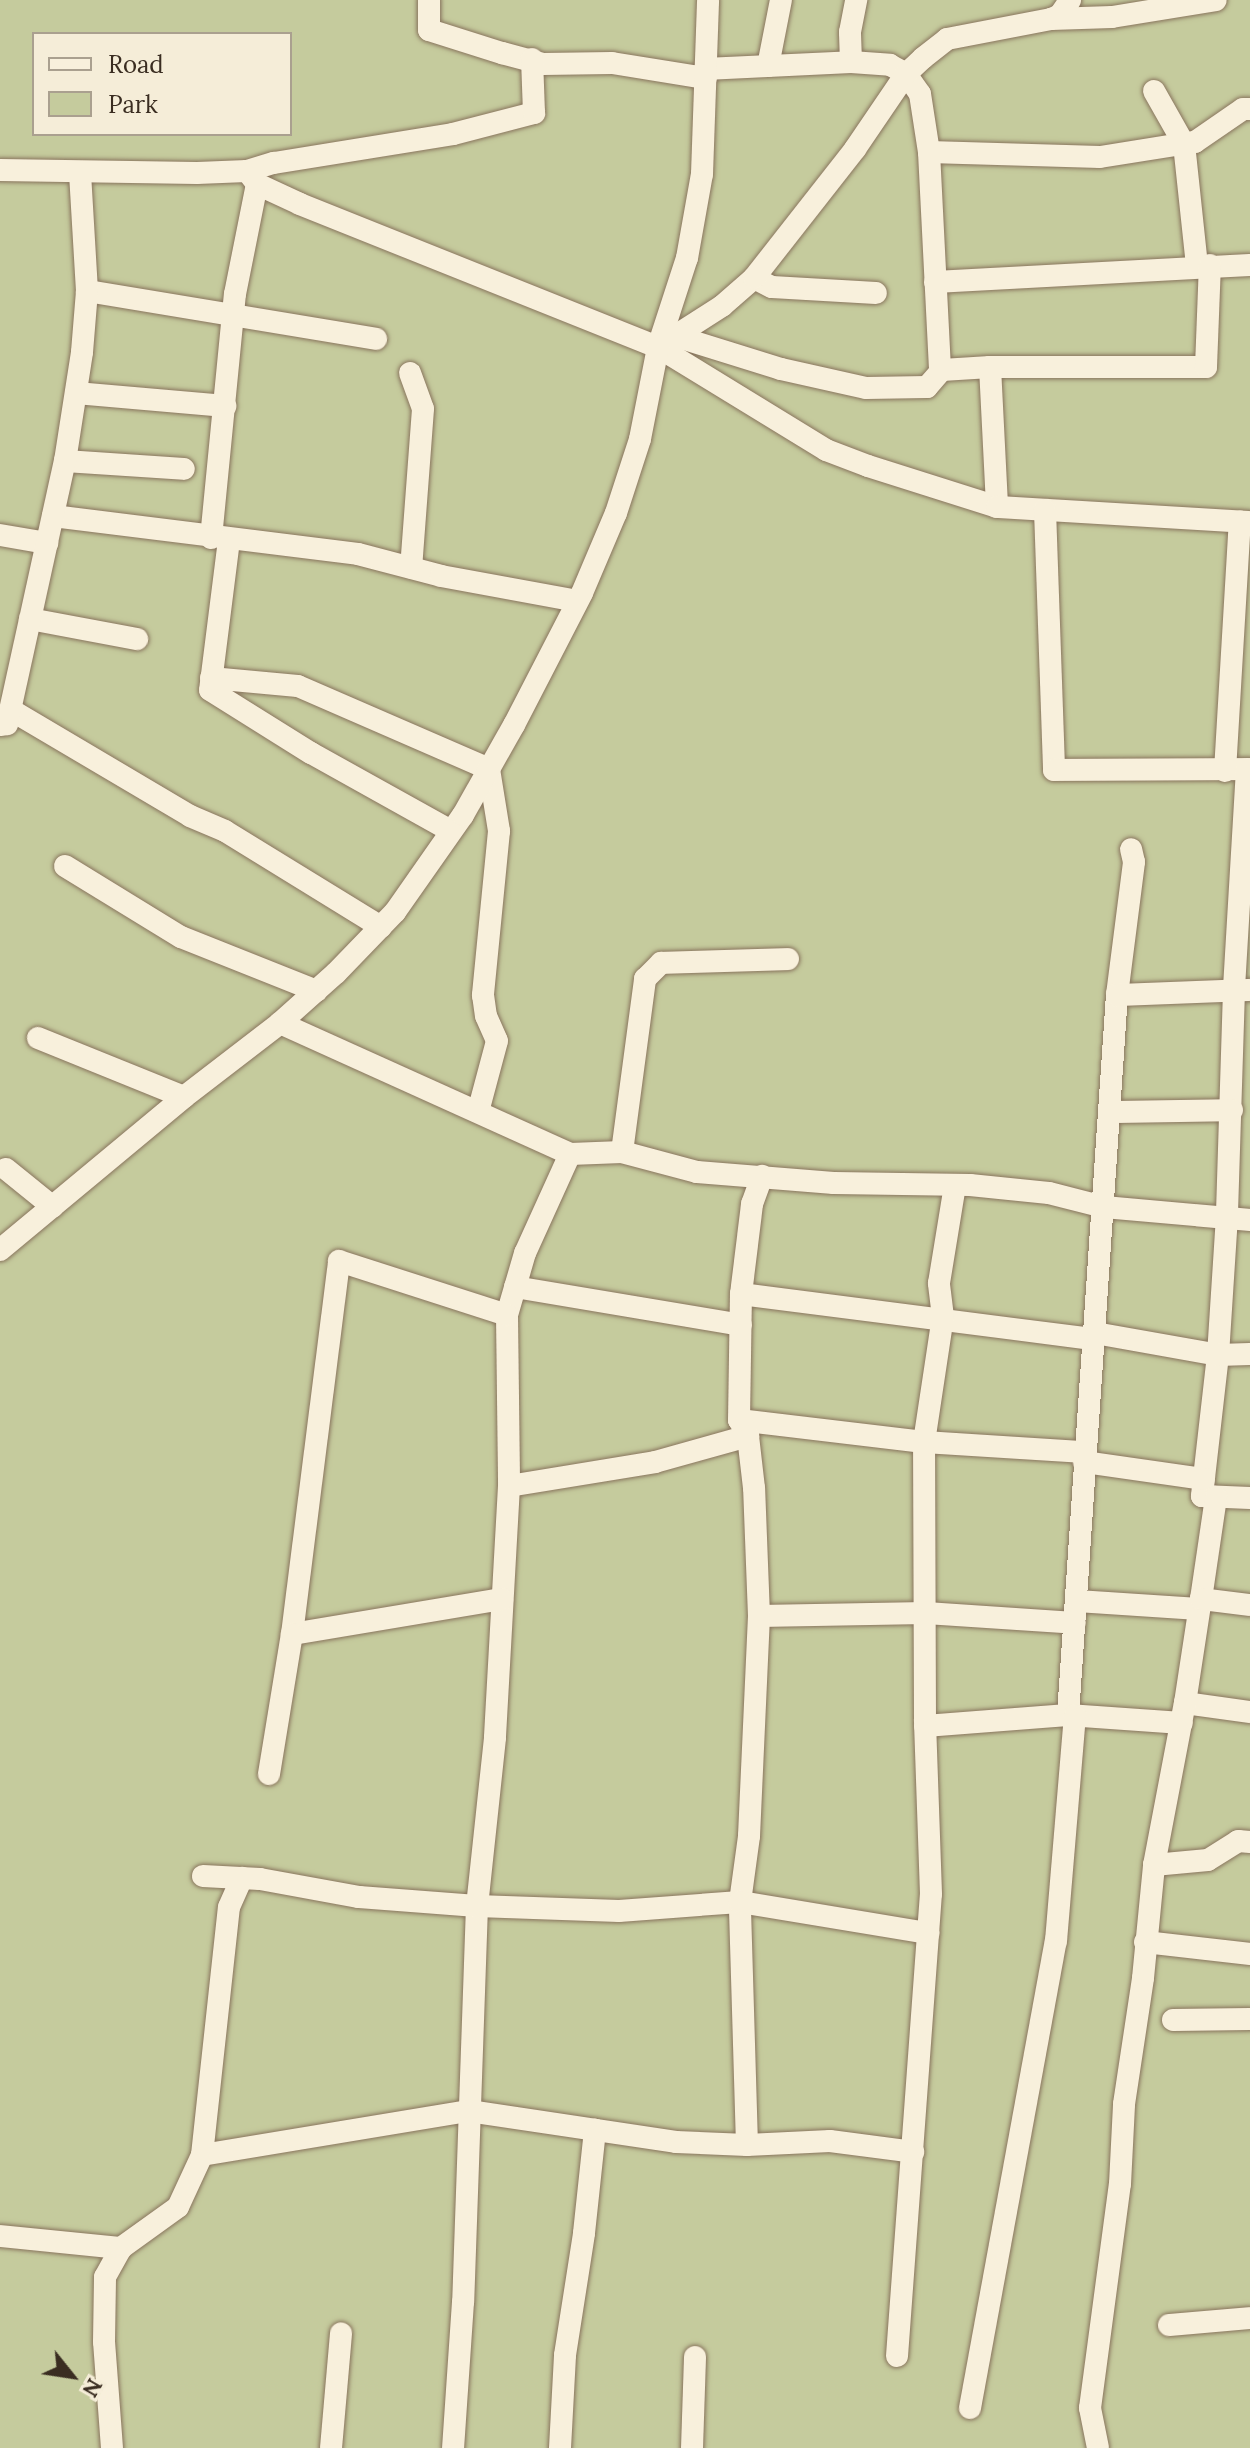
<!DOCTYPE html>
<html>
<head>
<meta charset="utf-8">
<style>
	body { margin:0 }
	#map { position:relative; width:1250px; height:2448px; overflow:hidden; background:#ede3c9; font-family:Lora,serif }
	div>[style] { position:absolute }
	.green>* { inset:0; background:#c5cb9d }
	.roads { filter:drop-shadow(0 0 2px #89755e) drop-shadow(0 0 2px #89755e) }
	.minor>* { height:22px; margin:-11px; padding:0 11px; transform-origin:11px; border-radius:11px; background:#f8f0dc }
	span { translate:-50% -50%; white-space:nowrap; text-align:center; line-height:1.15; -webkit-text-stroke:7px #f5edd8; paint-order:stroke }
	.legend { position:absolute; left:32px; top:32px; width:260px; height:104px; box-sizing:border-box; background:#f5edd8; border:2px solid #aaa08f; margin:0; padding:10px 14px; list-style:none; font-size:24px; color:#3a2d21 }
	.legend li { display:flex; align-items:center; gap:16px; height:40px }
	.legend b { width:40px; border:2px solid #aaa08f }
	.north { position:absolute; left:32px; top:2336px; width:80px; height:80px; -webkit-text-stroke:6px #f5edd8; paint-order:stroke; rotate:120deg; font-size:22px; font-weight:700; line-height:32px; text-align:center; color:#3a2d21 }
	.north::after { content:''; display:block; margin:auto; width:28px; height:36px; background:#3a2d21; clip-path:polygon(50% 0,100% 100%,50% 72%,0 100%) }
</style>
</head>
<body>
<div id="map">
	<div class="green">
		<div style="clip-path:polygon(evenodd,0 0,1250px 0,1250px 2448px,0 2448px,0 0,34px 34px,290px 34px,290px 134px,34px 134px,34px 34px)"></div>
	</div>
	<div class="roads">
		<div class="minor">
			<div style="left:429px;top:0;width:30px;rotate:90deg"></div>
			<div style="left:429px;top:30px;width:77px;rotate:17.5deg"></div>
			<div style="left:502px;top:53px;width:42px;rotate:15deg"></div>
			<div style="left:543px;top:64px;width:69px;rotate:-0.8deg"></div>
			<div style="left:612px;top:63px;width:95px;rotate:9.1deg"></div>
			<div style="left:1051px;top:19px;width:61px;rotate:-1.9deg"></div>
			<div style="left:1112px;top:17px;width:105px;rotate:-9.3deg"></div>
			<div style="left:851px;top:62px;width:30px;rotate:-92deg"></div>
			<div style="left:850px;top:32px;width:33px;rotate:-79deg"></div>
			<div style="left:768px;top:66px;width:67px;rotate:-78.9deg"></div>
			<div style="left:705px;top:69px;width:146px;rotate:-2.7deg"></div>
			<div style="left:851px;top:62px;width:39px;rotate:4deg"></div>
			<div style="left:890px;top:65px;width:18px;rotate:29deg"></div>
			<div style="left:906px;top:74px;width:24px;rotate:55deg"></div>
			<div style="left:920px;top:94px;width:59px;rotate:81.2deg"></div>
			<div style="left:929px;top:152px;width:215px;rotate:87.1deg"></div>
			<div style="left:940px;top:367px;width:4px;rotate:56deg"></div>
			<div style="left:942px;top:370px;width:48px;rotate:-3.6deg"></div>
			<div style="left:990px;top:367px;width:140px;rotate:87.1deg"></div>
			<div style="left:1154px;top:91px;width:61px;rotate:60.5deg"></div>
			<div style="left:1184px;top:144px;width:123px;rotate:83.9deg"></div>
			<div style="left:929px;top:152px;width:171px;rotate:1.7deg"></div>
			<div style="left:1100px;top:157px;width:96px;rotate:-9deg"></div>
			<div style="left:1195px;top:142px;width:58px;rotate:-34.5deg"></div>
			<div style="left:1243px;top:109px;width:7px"></div>
			<div style="left:0;top:170px;width:197px;rotate:0.9deg"></div>
			<div style="left:197px;top:173px;width:50px;rotate:-2.3deg"></div>
			<div style="left:247px;top:171px;width:16px;rotate:52deg"></div>
			<div style="left:257px;top:184px;width:47px;rotate:24.9deg"></div>
			<div style="left:300px;top:204px;width:386px;rotate:21.8deg"></div>
			<div style="left:658px;top:347px;width:197px;rotate:31.5deg"></div>
			<div style="left:826px;top:450px;width:45px;rotate:20.9deg"></div>
			<div style="left:868px;top:466px;width:135px;rotate:17.6deg"></div>
			<div style="left:997px;top:507px;width:253px;rotate:3.4deg"></div>
			<div style="left:247px;top:171px;width:28px;rotate:-17deg"></div>
			<div style="left:274px;top:163px;width:181px;rotate:-9.2deg"></div>
			<div style="left:453px;top:134px;width:84px;rotate:-14.5deg"></div>
			<div style="left:534px;top:113px;width:54px;rotate:-92.1deg"></div>
			<div style="left:754px;top:278px;width:20px;rotate:27deg"></div>
			<div style="left:772px;top:287px;width:104px;rotate:3.3deg"></div>
			<div style="left:935px;top:282px;width:315px;rotate:-3.1deg"></div>
			<div style="left:87px;top:291px;width:293px;rotate:9.4deg"></div>
			<div style="left:675px;top:336px;width:111px;rotate:17.3deg"></div>
			<div style="left:781px;top:369px;width:87px;rotate:12.6deg"></div>
			<div style="left:866px;top:388px;width:61px;rotate:-0.9deg"></div>
			<div style="left:927px;top:387px;width:23px;rotate:-49deg"></div>
			<div style="left:658px;top:347px;width:76px;rotate:-32.6deg"></div>
			<div style="left:722px;top:306px;width:43px;rotate:-41.2deg"></div>
			<div style="left:754px;top:278px;width:164px;rotate:-51.9deg"></div>
			<div style="left:855px;top:149px;width:91px;rotate:-55.8deg"></div>
			<div style="left:906px;top:74px;width:23px;rotate:-43deg"></div>
			<div style="left:923px;top:58px;width:31px;rotate:-38deg"></div>
			<div style="left:947px;top:39px;width:106px;rotate:-10.9deg"></div>
			<div style="left:1051px;top:19px;width:10px;rotate:-24deg"></div>
			<div style="left:1060px;top:15px;width:18px;rotate:-56deg"></div>
			<div style="left:990px;top:367px;width:216px"></div>
			<div style="left:1206px;top:367px;width:102px;rotate:-87.8deg"></div>
			<div style="left:410px;top:373px;width:38px;rotate:70deg"></div>
			<div style="left:423px;top:409px;width:159px;rotate:94.3deg"></div>
			<div style="left:76px;top:393px;width:150px;rotate:5deg"></div>
			<div style="left:65px;top:461px;width:119px;rotate:3.8deg"></div>
			<div style="left:1045px;top:510px;width:260px;rotate:88deg"></div>
			<div style="left:1054px;top:770px;width:196px;rotate:-0.3deg"></div>
			<div style="left:53px;top:516px;width:307px;rotate:7.1deg"></div>
			<div style="left:358px;top:554px;width:86px;rotate:14.8deg"></div>
			<div style="left:441px;top:576px;width:138px;rotate:10.4deg"></div>
			<div style="left:0;top:535px;width:48px;rotate:9.7deg"></div>
			<div style="left:211px;top:538px;width:245px;rotate:-84.4deg"></div>
			<div style="left:235px;top:294px;width:112px;rotate:-78.7deg"></div>
			<div style="left:229px;top:540px;width:151px;rotate:97.2deg"></div>
			<div style="left:210px;top:690px;width:119px;rotate:32deg"></div>
			<div style="left:311px;top:753px;width:160px;rotate:29.1deg"></div>
			<div style="left:30px;top:619px;width:109px;rotate:10.6deg"></div>
			<div style="left:211px;top:678px;width:87px;rotate:5.3deg"></div>
			<div style="left:298px;top:686px;width:208px;rotate:23.5deg"></div>
			<div style="left:489px;top:769px;width:63px;rotate:80.8deg"></div>
			<div style="left:499px;top:831px;width:165px;rotate:95.6deg"></div>
			<div style="left:483px;top:995px;width:21px;rotate:82deg"></div>
			<div style="left:486px;top:1016px;width:27px;rotate:66deg"></div>
			<div style="left:497px;top:1041px;width:73px;rotate:105deg"></div>
			<div style="left:11px;top:710px;width:208px;rotate:30.6deg"></div>
			<div style="left:190px;top:816px;width:38px;rotate:23deg"></div>
			<div style="left:225px;top:831px;width:183px;rotate:31.6deg"></div>
			<div style="left:0;top:725px;width:7px;rotate:-8deg"></div>
			<div style="left:7px;top:724px;width:269px;rotate:-77.6deg"></div>
			<div style="left:65px;top:461px;width:110px;rotate:-81.1deg"></div>
			<div style="left:82px;top:352px;width:61px;rotate:-85.3deg"></div>
			<div style="left:87px;top:291px;width:119px;rotate:-93.4deg"></div>
			<div style="left:1247px;top:769px;width:221px;rotate:93.4deg"></div>
			<div style="left:1234px;top:990px;width:226px;rotate:91.8deg"></div>
			<div style="left:1227px;top:1216px;width:139px;rotate:93.7deg"></div>
			<div style="left:1218px;top:1355px;width:142px;rotate:96.5deg"></div>
			<div style="left:1202px;top:1496px;width:48px;rotate:2.4deg"></div>
			<div style="left:1225px;top:771px;width:250px;rotate:-86.6deg"></div>
			<div style="left:65px;top:866px;width:136px;rotate:31.5deg"></div>
			<div style="left:181px;top:937px;width:146px;rotate:21.7deg"></div>
			<div style="left:1117px;top:995px;width:134px;rotate:-82.7deg"></div>
			<div style="left:1134px;top:862px;width:13px;rotate:-103deg"></div>
			<div style="left:280px;top:1023px;width:318px;rotate:24.3deg"></div>
			<div style="left:570px;top:1154px;width:109px;rotate:114.4deg"></div>
			<div style="left:525px;top:1253px;width:65px;rotate:106.2deg"></div>
			<div style="left:507px;top:1315px;width:171px;rotate:89.3deg"></div>
			<div style="left:509px;top:1486px;width:252px;rotate:93.2deg"></div>
			<div style="left:495px;top:1738px;width:169px;rotate:96.1deg"></div>
			<div style="left:477px;top:1906px;width:396px;rotate:92deg"></div>
			<div style="left:463px;top:2302px;width:146px;rotate:93.9deg"></div>
			<div style="left:38px;top:1038px;width:157px;rotate:22deg"></div>
			<div style="left:1111px;top:1112px;width:121px;rotate:-0.9deg"></div>
			<div style="left:622px;top:1152px;width:175px;rotate:-82.4deg"></div>
			<div style="left:645px;top:979px;width:23px;rotate:-45deg"></div>
			<div style="left:661px;top:963px;width:127px;rotate:-1.8deg"></div>
			<div style="left:570px;top:1154px;width:52px;rotate:-2.2deg"></div>
			<div style="left:622px;top:1152px;width:78px;rotate:14.9deg"></div>
			<div style="left:697px;top:1172px;width:137px;rotate:4.6deg"></div>
			<div style="left:834px;top:1183px;width:136px;rotate:0.8deg"></div>
			<div style="left:970px;top:1185px;width:79px;rotate:5.8deg"></div>
			<div style="left:1049px;top:1193px;width:57px;rotate:14.3deg"></div>
			<div style="left:1104px;top:1207px;width:147px;rotate:5.1deg"></div>
			<div style="left:6px;top:1169px;width:60px;rotate:39deg"></div>
			<div style="left:0;top:1250px;width:239px;rotate:-39.7deg"></div>
			<div style="left:184px;top:1097px;width:121px;rotate:-37.6deg"></div>
			<div style="left:280px;top:1023px;width:75px;rotate:-41.8deg"></div>
			<div style="left:336px;top:973px;width:85px;rotate:-46deg"></div>
			<div style="left:395px;top:912px;width:118px;rotate:-55deg"></div>
			<div style="left:463px;top:815px;width:103px;rotate:-60.5deg"></div>
			<div style="left:514px;top:725px;width:148px;rotate:-62.7deg"></div>
			<div style="left:582px;top:593px;width:87px;rotate:-67deg"></div>
			<div style="left:616px;top:513px;width:78px;rotate:-72deg"></div>
			<div style="left:640px;top:439px;width:94px;rotate:-78.9deg"></div>
			<div style="left:658px;top:347px;width:94px;rotate:-72deg"></div>
			<div style="left:687px;top:258px;width:85px;rotate:-79.9deg"></div>
			<div style="left:702px;top:174px;width:174px;rotate:-88deg"></div>
			<div style="left:515px;top:1287px;width:229px;rotate:9.5deg"></div>
			<div style="left:741px;top:1294px;width:356px;rotate:7.3deg"></div>
			<div style="left:1095px;top:1333px;width:125px;rotate:10.1deg"></div>
			<div style="left:1218px;top:1355px;width:32px;rotate:-2deg"></div>
			<div style="left:739px;top:1420px;width:186px;rotate:6.8deg"></div>
			<div style="left:924px;top:1442px;width:161px;rotate:3.6deg"></div>
			<div style="left:1084px;top:1462px;width:121px;rotate:8.1deg"></div>
			<div style="left:509px;top:1486px;width:148px;rotate:-9.3deg"></div>
			<div style="left:655px;top:1462px;width:97px;rotate:-15.6deg"></div>
			<div style="left:502px;top:1599px;width:213px;rotate:170.5deg"></div>
			<div style="left:292px;top:1634px;width:376px;rotate:-82.8deg"></div>
			<div style="left:339px;top:1261px;width:176px;rotate:17.8deg"></div>
			<div style="left:1201px;top:1599px;width:103px;rotate:-81.6deg"></div>
			<div style="left:1077px;top:1601px;width:122px;rotate:3.8deg"></div>
			<div style="left:759px;top:1616px;width:167px;rotate:-1deg"></div>
			<div style="left:926px;top:1613px;width:149px;rotate:3.8deg"></div>
			<div style="left:1185px;top:1703px;width:66px;rotate:7.9deg"></div>
			<div style="left:1068px;top:1715px;width:722px;rotate:-86.11deg"></div>
			<div style="left:1117px;top:995px;width:133px;rotate:-2.2deg"></div>
			<div style="left:925px;top:1726px;width:143px;rotate:-4.4deg"></div>
			<div style="left:1068px;top:1715px;width:114px;rotate:4deg"></div>
			<div style="left:269px;top:1774px;width:142px;rotate:-80.7deg"></div>
			<div style="left:1154px;top:1865px;width:54px;rotate:-5.3deg"></div>
			<div style="left:1208px;top:1860px;width:36px;rotate:-32deg"></div>
			<div style="left:1238px;top:1841px;width:12px;rotate:5deg"></div>
			<div style="left:203px;top:1876px;width:57px;rotate:3deg"></div>
			<div style="left:260px;top:1879px;width:101px;rotate:10.3deg"></div>
			<div style="left:359px;top:1897px;width:118px;rotate:4.4deg"></div>
			<div style="left:477px;top:1906px;width:142px;rotate:2deg"></div>
			<div style="left:619px;top:1911px;width:121px;rotate:-4.3deg"></div>
			<div style="left:740px;top:1902px;width:67px;rotate:-82.2deg"></div>
			<div style="left:749px;top:1836px;width:220px;rotate:-87.4deg"></div>
			<div style="left:759px;top:1616px;width:128px;rotate:-92.2deg"></div>
			<div style="left:754px;top:1488px;width:52px;rotate:-96.6deg"></div>
			<div style="left:748px;top:1436px;width:18px;rotate:-119deg"></div>
			<div style="left:739px;top:1420px;width:126px;rotate:-89.1deg"></div>
			<div style="left:741px;top:1294px;width:91px;rotate:-83deg"></div>
			<div style="left:752px;top:1204px;width:30px;rotate:-70deg"></div>
			<div style="left:1145px;top:1942px;width:106px;rotate:6.5deg"></div>
			<div style="left:1173px;top:2020px;width:77px;rotate:-0.7deg"></div>
			<div style="left:747px;top:2145px;width:243px;rotate:-91.7deg"></div>
			<div style="left:740px;top:1902px;width:191px;rotate:9.4deg"></div>
			<div style="left:202px;top:2155px;width:249px;rotate:-83.8deg"></div>
			<div style="left:229px;top:1907px;width:32px;rotate:-66deg"></div>
			<div style="left:0;top:2236px;width:122px;rotate:5.7deg"></div>
			<div style="left:1169px;top:2325px;width:81px;rotate:-4.9deg"></div>
			<div style="left:897px;top:2356px;width:463px;rotate:-85.8deg"></div>
			<div style="left:931px;top:1894px;width:175px;rotate:-92deg"></div>
			<div style="left:925px;top:1719px;width:277px;rotate:-90.2deg"></div>
			<div style="left:924px;top:1442px;width:126px;rotate:-81.4deg"></div>
			<div style="left:943px;top:1317px;width:34px;rotate:-97deg"></div>
			<div style="left:939px;top:1283px;width:99px;rotate:-80.7deg"></div>
			<div style="left:970px;top:2408px;width:475px;rotate:-79.6deg"></div>
			<div style="left:1056px;top:1941px;width:226px;rotate:-85.2deg"></div>
			<div style="left:112px;top:2448px;width:106px;rotate:-94.3deg"></div>
			<div style="left:104px;top:2342px;width:65px;rotate:-89.1deg"></div>
			<div style="left:105px;top:2277px;width:33px;rotate:-61deg"></div>
			<div style="left:121px;top:2248px;width:70px;rotate:-35.7deg"></div>
			<div style="left:178px;top:2207px;width:57px;rotate:-65.2deg"></div>
			<div style="left:202px;top:2155px;width:271px;rotate:-9.4deg"></div>
			<div style="left:469px;top:2111px;width:209px;rotate:8.5deg"></div>
			<div style="left:676px;top:2142px;width:71px;rotate:2.4deg"></div>
			<div style="left:747px;top:2145px;width:83px;rotate:-2.8deg"></div>
			<div style="left:830px;top:2141px;width:84px;rotate:7.5deg"></div>
			<div style="left:331px;top:2448px;width:115px;rotate:-85deg"></div>
			<div style="left:560px;top:2448px;width:93px;rotate:-86.9deg"></div>
			<div style="left:565px;top:2355px;width:123px;rotate:-81.1deg"></div>
			<div style="left:584px;top:2233px;width:104px;rotate:-83.9deg"></div>
			<div style="left:692px;top:2448px;width:91px;rotate:-88.1deg"></div>
			<div style="left:1098px;top:2448px;width:41px;rotate:-101.3deg"></div>
			<div style="left:1090px;top:2408px;width:226px;rotate:-82.4deg"></div>
			<div style="left:1120px;top:2184px;width:80px;rotate:-87.1deg"></div>
			<div style="left:1124px;top:2104px;width:127px;rotate:-81.4deg"></div>
			<div style="left:1143px;top:1978px;width:114px;rotate:-84.4deg"></div>
			<div style="left:1154px;top:1865px;width:165px;rotate:-79.2deg"></div>
			<div style="left:1185px;top:1703px;width:105px;rotate:-81.3deg"></div>
			<div style="left:1201px;top:1599px;width:49px;rotate:7deg"></div>
		</div>
	</div>
	<ul class="legend">
	<li><b style="height:10px;background:#f8f0dc"></b>Road</li>
	<li><b style="height:22px;background:#c5cb9d"></b>Park</li>
	</ul>
	<div class="north">N</div>
</div>
</body>
</html>
